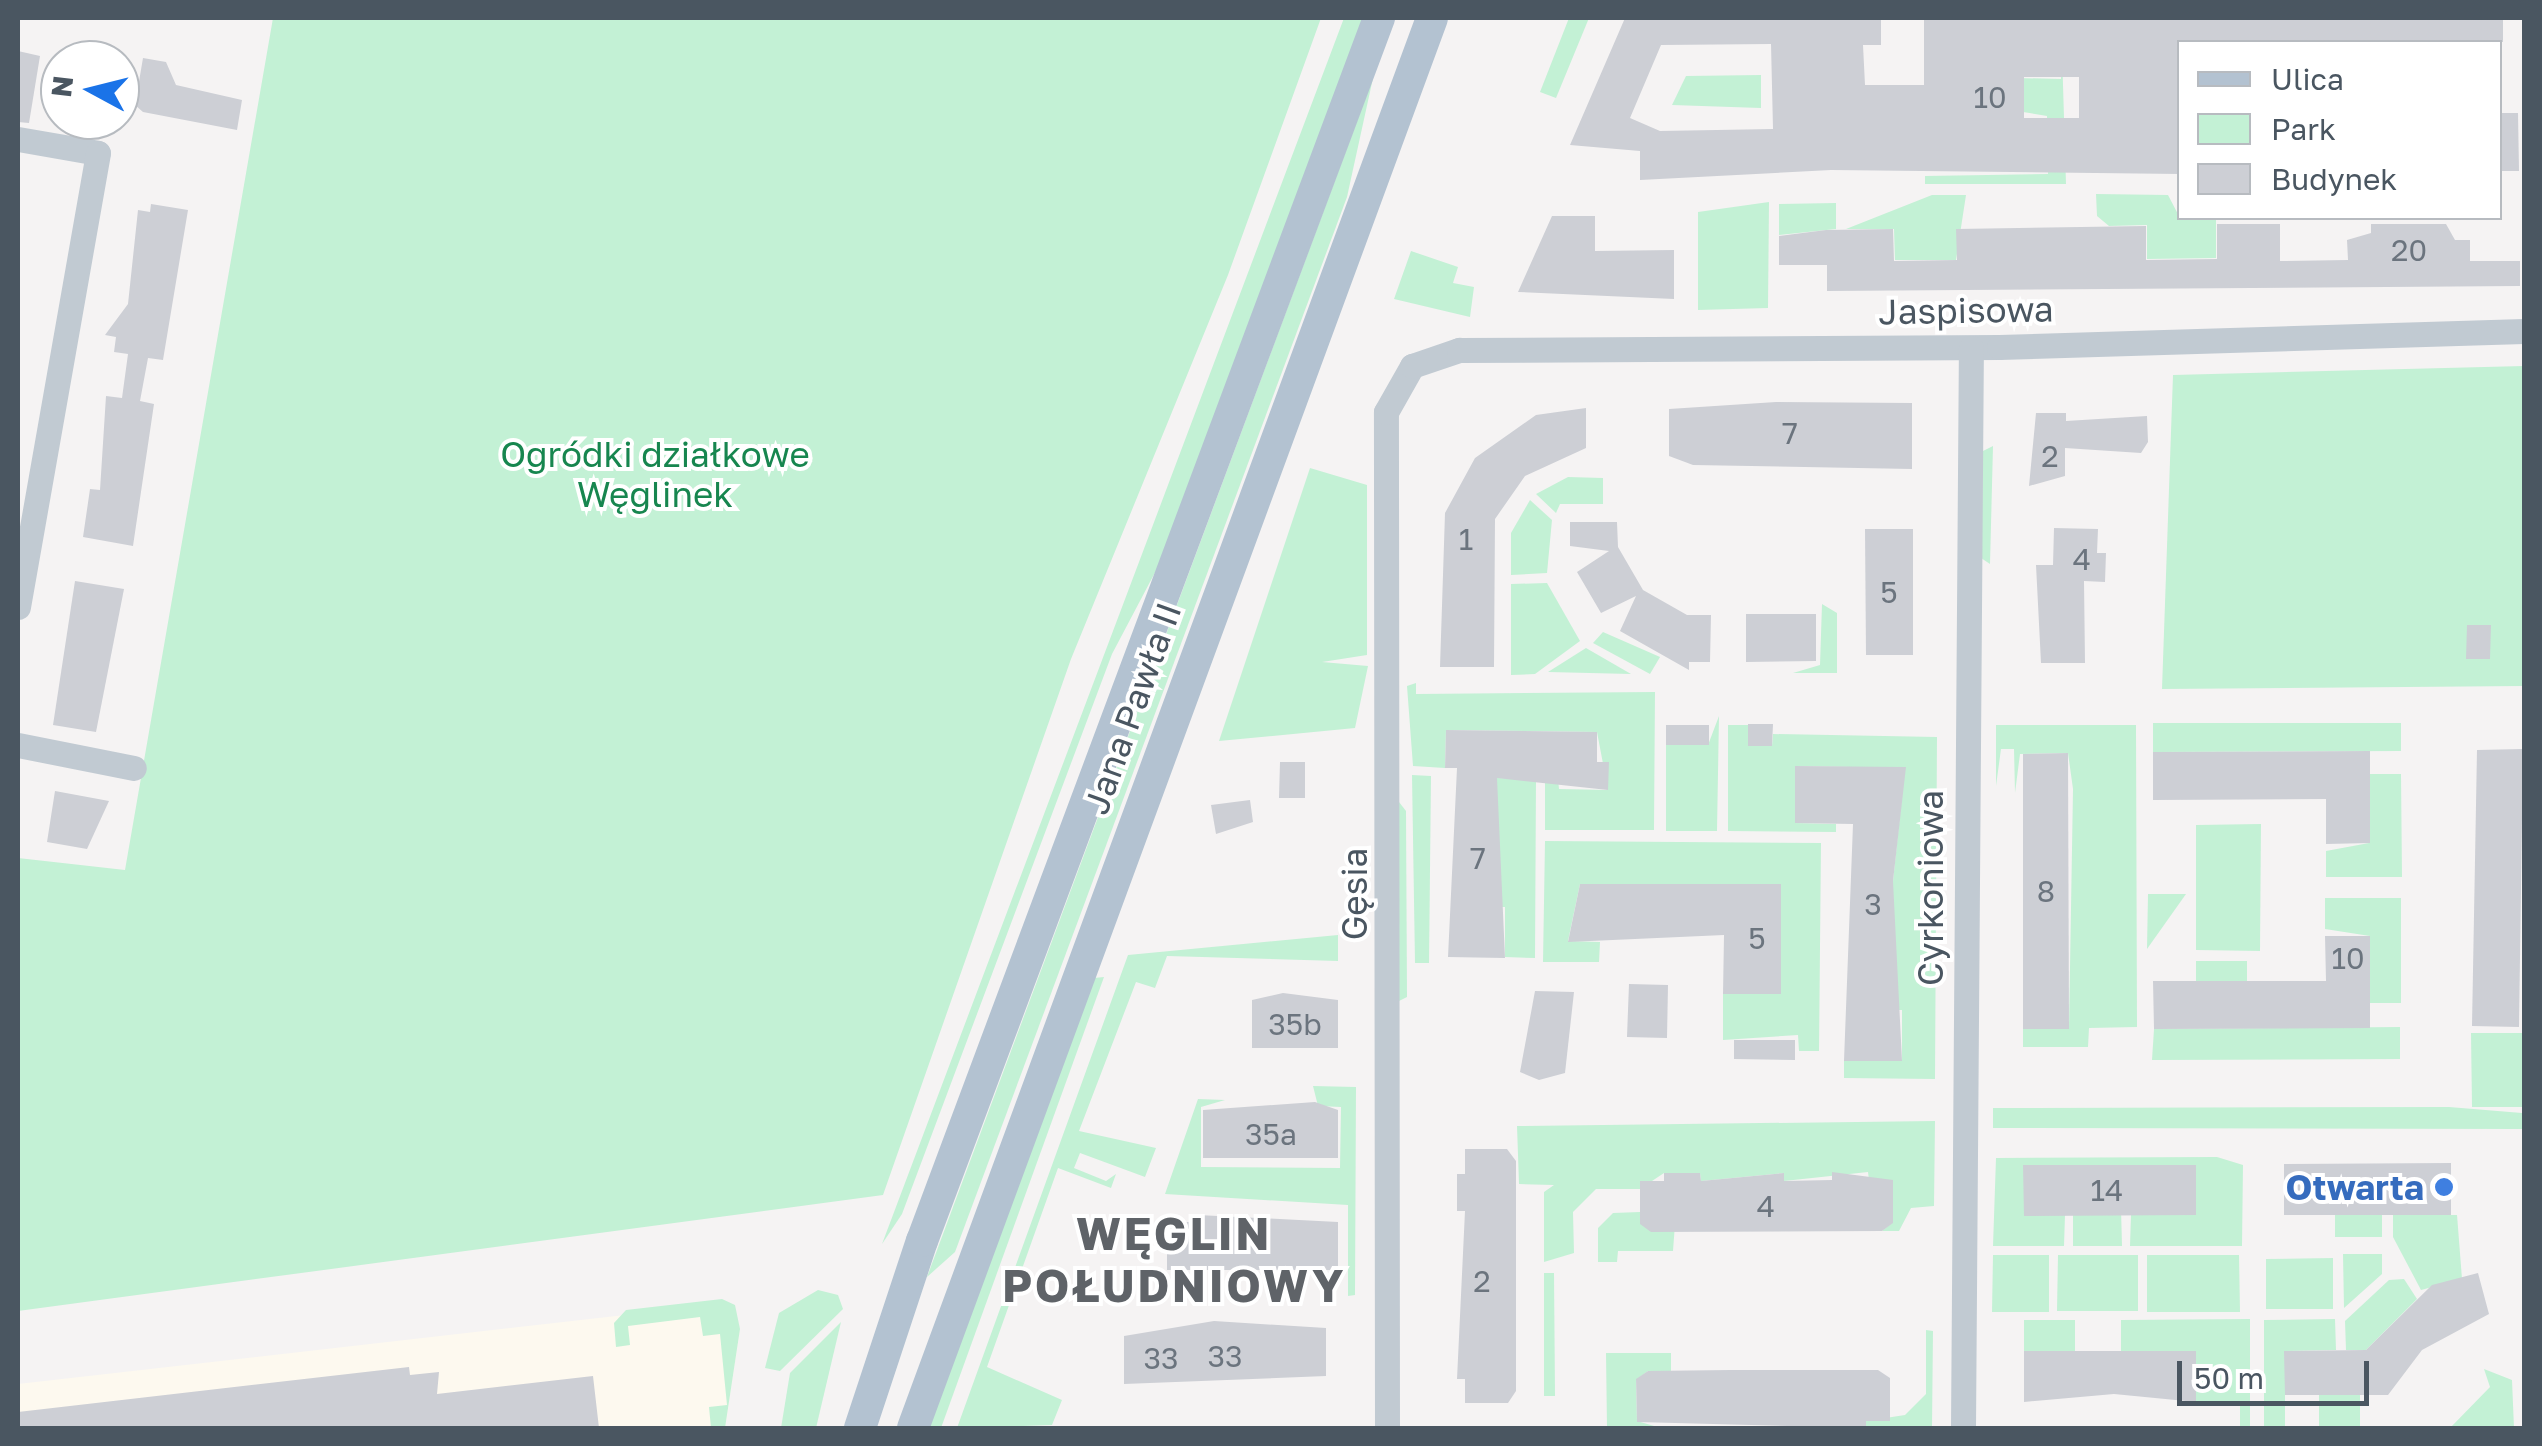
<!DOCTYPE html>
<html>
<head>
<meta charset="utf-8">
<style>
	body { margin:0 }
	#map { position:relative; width:2542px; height:1446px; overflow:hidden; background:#f5f3f3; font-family:"Golos Text",sans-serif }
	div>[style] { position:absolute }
	.commercial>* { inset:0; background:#fdf9ef }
	.green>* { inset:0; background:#c3f1d5 }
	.building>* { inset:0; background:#cdcfd5 }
	.minor>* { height:25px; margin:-12.5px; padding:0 12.5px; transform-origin:12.5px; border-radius:12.5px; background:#c1cad2 }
	.major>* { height:32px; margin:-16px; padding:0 16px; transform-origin:16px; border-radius:16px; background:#b3c2d1 }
	.dots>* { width:28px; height:28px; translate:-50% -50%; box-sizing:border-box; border:5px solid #fff; border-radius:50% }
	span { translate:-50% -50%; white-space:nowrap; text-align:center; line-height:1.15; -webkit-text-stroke:8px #fff; paint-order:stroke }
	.number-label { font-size:30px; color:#6b747e }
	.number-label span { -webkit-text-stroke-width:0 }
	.street-label { font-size:35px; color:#4a5661 }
	.park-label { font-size:35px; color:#17864f }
	.shop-label { font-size:35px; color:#366cbe; font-weight:700 }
	.right { translate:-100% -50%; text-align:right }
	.district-label { font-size:45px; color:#5f6368; font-weight:700; letter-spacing:2.5px }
	.frame { position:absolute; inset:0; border:20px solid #4a5661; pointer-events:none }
	.legend { position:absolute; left:2177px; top:40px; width:325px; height:180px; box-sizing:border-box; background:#fff; border:2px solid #b7bbc0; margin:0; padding:12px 18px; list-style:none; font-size:30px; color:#4a5661 }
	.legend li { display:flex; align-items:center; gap:20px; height:50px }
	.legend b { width:50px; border:2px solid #b7bbc0 }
	.north { position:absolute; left:40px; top:40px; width:100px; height:100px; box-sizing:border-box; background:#fff; border:2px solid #b7bbc0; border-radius:50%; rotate:277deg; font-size:28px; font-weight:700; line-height:40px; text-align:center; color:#4a5661 }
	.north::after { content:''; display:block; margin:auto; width:35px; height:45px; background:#1a73e8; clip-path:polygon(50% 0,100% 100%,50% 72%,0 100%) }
	.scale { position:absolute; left:2177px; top:1361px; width:192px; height:45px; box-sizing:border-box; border:5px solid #4a5661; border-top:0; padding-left:12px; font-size:30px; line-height:35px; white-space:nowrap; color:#4a5661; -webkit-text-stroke:8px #fff; paint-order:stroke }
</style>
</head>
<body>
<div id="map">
	<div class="commercial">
		<div style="clip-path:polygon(731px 1303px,740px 1329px,725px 1428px,18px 1428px,18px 1384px)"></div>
	</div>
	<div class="green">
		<div style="clip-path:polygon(273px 18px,1321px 18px,1228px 275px,1071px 659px,883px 1195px,18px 1311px,18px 858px,125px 870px)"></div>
		<div style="clip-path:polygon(1344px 18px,1363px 18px,1160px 563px,1112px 654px,902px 1214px,882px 1244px)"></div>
		<div style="clip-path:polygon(1569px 18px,1589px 18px,1556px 98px,1540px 92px)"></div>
		<div style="clip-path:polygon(2061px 18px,2066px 184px,1925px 184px,1925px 176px,2048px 174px,2047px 116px,2017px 111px,2016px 78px,2061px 79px)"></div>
		<div style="clip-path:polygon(1761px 75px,1761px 108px,1672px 105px,1686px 76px)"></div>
		<div style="clip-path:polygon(1373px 78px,1347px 197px,955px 1252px,927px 1277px)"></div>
		<div style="clip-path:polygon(2096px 194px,2168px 195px,2180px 218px,2216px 220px,2216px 258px,2147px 259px,2147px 225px,2109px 226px,2097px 216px)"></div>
		<div style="clip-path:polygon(1932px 195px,1966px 195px,1956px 260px,1895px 260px,1894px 229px,1846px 229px)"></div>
		<div style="clip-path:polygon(1769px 202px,1768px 308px,1698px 310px,1698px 212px)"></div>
		<div style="clip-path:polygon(1836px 203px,1836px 229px,1779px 235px,1779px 204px)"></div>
		<div style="clip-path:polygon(1411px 251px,1458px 267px,1453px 283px,1474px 287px,1470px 317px,1394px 299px)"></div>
		<div style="clip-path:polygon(2524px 366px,2524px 686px,2162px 689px,2173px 375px)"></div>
		<div style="clip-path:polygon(1993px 446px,1990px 564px,1981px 558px,1983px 451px)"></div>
		<div style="clip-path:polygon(1310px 468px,1367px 485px,1367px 655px,1322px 662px,1368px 666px,1355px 728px,1219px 741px)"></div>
		<div style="clip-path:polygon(1568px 477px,1603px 478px,1603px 504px,1560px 504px,1556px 513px,1536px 494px)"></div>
		<div style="clip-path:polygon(1530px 500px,1552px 520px,1547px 573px,1511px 575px,1511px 533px)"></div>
		<div style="clip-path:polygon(1547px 583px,1580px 641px,1535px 674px,1511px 675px,1511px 584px)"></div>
		<div style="clip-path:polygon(1822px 604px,1837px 613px,1837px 673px,1793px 673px,1820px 665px)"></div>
		<div style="clip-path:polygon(1603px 632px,1660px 657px,1650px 674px,1593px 643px)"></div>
		<div style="clip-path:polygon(1586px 648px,1631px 674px,1548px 672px)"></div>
		<div style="clip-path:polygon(1416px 683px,1416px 694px,1655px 692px,1654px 830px,1545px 830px,1545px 779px,1558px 779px,1559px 789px,1608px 790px,1597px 732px,1446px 730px,1445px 768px,1413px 766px,1407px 686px)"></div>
		<div style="clip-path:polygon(1719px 716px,1717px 831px,1666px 831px,1666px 745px,1708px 745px)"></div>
		<div style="clip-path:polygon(2153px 723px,2401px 723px,2401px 751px,2153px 752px)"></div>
		<div style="clip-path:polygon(1728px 725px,1748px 725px,1749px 746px,1772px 746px,1773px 734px,1937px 737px,1935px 1079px,1844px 1078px,1844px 1061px,1902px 1061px,1902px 1010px,1892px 1010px,1893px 881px,1905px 768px,1796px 766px,1795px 823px,1836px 824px,1836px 832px,1728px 831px)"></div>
		<div style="clip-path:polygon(1996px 725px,2136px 725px,2137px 1027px,2089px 1028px,2088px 1047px,2023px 1047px,2023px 1029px,2069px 1028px,2073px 789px,2068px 753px,2020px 754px,2015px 793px,2014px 749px,2001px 749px,1996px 786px)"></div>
		<div style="clip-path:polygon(2370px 774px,2401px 774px,2402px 877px,2326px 877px,2326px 851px,2369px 843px)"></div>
		<div style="clip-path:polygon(1412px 775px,1431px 776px,1429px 963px,1415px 963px)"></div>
		<div style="clip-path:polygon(1497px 778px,1536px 779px,1535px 958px,1505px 957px,1505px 907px,1495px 907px)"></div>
		<div style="clip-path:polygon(1399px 802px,1406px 811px,1407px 997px,1399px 1001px)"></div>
		<div style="clip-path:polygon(2261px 824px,2260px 951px,2196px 950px,2196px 825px)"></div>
		<div style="clip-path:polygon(1545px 841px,1821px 843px,1819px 1051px,1799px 1051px,1798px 1035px,1723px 1040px,1723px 994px,1781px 994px,1781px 884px,1620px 895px,1620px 884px,1580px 884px,1568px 941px,1600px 942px,1599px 962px,1543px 962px)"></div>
		<div style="clip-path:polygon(2148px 894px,2186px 894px,2147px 949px)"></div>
		<div style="clip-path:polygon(2325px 898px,2401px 898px,2401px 1003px,2370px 1003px,2370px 936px,2325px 929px)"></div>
		<div style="clip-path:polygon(1338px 935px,1338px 961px,1167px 956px,1155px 988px,1136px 982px,1079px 1131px,1156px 1148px,1145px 1177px,1080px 1153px,1074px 1168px,1106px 1181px,1116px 1174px,1111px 1188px,1058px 1168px,987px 1367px,1062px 1400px,1052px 1425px,957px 1428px,1128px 955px)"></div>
		<div style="clip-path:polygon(2196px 961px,2247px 961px,2247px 981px,2196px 982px)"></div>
		<div style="clip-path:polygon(1104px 977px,941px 1428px,927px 1428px,1094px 978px)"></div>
		<div style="clip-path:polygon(2400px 1027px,2400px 1059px,2152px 1060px,2154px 1029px)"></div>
		<div style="clip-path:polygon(2471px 1033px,2524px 1033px,2524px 1107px,2472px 1107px)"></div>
		<div style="clip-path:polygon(1313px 1086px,1356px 1087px,1355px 1295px,1348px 1296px,1348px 1205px,1165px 1194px,1198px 1099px,1225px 1100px,1201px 1107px,1201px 1167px,1340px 1168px,1341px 1107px,1318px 1106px)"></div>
		<div style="clip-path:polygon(2449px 1107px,2522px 1113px,2522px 1129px,1993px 1128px,1993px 1108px)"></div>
		<div style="clip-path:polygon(1935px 1121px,1934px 1206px,1911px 1208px,1899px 1231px,1882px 1231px,1893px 1222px,1893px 1181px,1869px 1180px,1868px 1172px,1784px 1181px,1784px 1173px,1701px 1181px,1700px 1173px,1664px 1173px,1640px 1189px,1596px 1189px,1573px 1212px,1574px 1253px,1544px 1262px,1544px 1192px,1554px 1185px,1519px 1184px,1517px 1126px)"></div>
		<div style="clip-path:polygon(2217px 1157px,2243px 1165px,2242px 1246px,2130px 1246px,2131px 1215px,2195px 1165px,2024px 1165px,2024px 1215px,2065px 1215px,2064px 1246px,1993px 1246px,1996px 1158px)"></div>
		<div style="clip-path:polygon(2121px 1208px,2122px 1246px,2073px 1246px,2073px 1209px)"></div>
		<div style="clip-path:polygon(2335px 1208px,2382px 1208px,2382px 1237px,2335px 1237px)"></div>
		<div style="clip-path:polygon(1640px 1212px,1640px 1223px,1675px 1224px,1673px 1251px,1618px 1251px,1617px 1262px,1598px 1262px,1598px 1228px,1613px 1213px)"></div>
		<div style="clip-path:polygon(2393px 1215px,2457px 1215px,2462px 1279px,2421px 1290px,2393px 1237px)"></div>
		<div style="clip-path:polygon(2382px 1254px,2382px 1274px,2344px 1308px,2343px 1254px)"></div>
		<div style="clip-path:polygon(1993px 1255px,2049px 1255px,2049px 1312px,1992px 1312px)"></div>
		<div style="clip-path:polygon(2058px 1255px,2138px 1255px,2138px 1311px,2057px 1311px)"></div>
		<div style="clip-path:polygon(2147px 1255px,2239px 1255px,2240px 1312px,2147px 1312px)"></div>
		<div style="clip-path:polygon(2333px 1258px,2333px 1309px,2266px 1309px,2266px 1259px)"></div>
		<div style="clip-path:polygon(1544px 1273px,1554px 1273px,1555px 1396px,1544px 1396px)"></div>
		<div style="clip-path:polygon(2404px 1279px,2417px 1299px,2366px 1350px,2346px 1350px,2345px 1321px,2389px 1280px)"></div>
		<div style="clip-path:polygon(818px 1290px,838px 1295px,843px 1309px,780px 1371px,765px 1368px,779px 1313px)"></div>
		<div style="clip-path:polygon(722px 1299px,735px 1305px,740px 1329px,725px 1428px,711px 1428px,709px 1407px,727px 1405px,720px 1334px,703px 1336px,700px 1317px,628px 1326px,630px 1345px,616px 1347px,614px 1323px,626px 1310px)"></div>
		<div style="clip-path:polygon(2250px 1319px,2250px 1428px,2240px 1428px,2240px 1402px,2196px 1402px,2196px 1351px,2121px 1351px,2121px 1320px)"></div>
		<div style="clip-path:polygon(2335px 1319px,2336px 1350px,2285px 1351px,2285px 1428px,2264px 1428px,2264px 1320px)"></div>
		<div style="clip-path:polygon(2024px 1320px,2075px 1320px,2075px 1351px,2024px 1351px)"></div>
		<div style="clip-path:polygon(841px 1322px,816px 1428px,781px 1428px,790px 1373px)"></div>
		<div style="clip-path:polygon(1926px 1330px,1933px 1331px,1932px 1428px,1866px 1428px,1866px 1421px,1905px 1415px,1926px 1394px)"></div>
		<div style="clip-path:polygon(1606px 1353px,1671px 1353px,1671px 1379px,1648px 1371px,1636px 1380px,1637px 1421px,1661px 1428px,1607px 1428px)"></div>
		<div style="clip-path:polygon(2484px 1369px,2512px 1380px,2514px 1428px,2450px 1428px,2490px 1387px)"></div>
		<div style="clip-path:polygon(2319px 1395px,2360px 1395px,2360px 1428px,2319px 1428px)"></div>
	</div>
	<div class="building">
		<div style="clip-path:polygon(evenodd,1625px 18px,1881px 18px,1881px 45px,1863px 45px,1865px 85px,1924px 85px,1924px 18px,2503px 18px,2503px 42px,2180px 42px,2180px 174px,1831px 170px,1640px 180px,1640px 151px,1570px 145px,1625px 18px,1771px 44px,1773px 129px,1660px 131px,1630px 118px,1661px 45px,1771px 44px,1625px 18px,2024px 77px,2079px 77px,2079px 118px,2024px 118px,2024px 77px)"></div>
		<div style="clip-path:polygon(18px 51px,40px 56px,29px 123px,18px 122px)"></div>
		<div style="clip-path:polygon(143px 58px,166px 62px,176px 85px,242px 100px,237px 130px,143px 112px,135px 105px)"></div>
		<div style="clip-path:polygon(2500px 113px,2518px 113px,2519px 171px,2500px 171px)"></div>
		<div style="clip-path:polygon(151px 204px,188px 210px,163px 360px,148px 358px,140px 401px,154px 404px,133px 546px,83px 537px,90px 489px,100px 490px,106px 396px,122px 398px,128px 354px,114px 352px,116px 337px,105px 335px,128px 304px,138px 210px,150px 212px)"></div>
		<div style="clip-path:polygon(1552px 216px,1595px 216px,1595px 251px,1674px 250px,1674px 299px,1518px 292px)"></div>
		<div style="clip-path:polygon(2217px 224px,2280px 224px,2280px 261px,2348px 260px,2347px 240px,2371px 233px,2371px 224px,2446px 224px,2455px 240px,2470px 240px,2470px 261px,2520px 261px,2520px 286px,1827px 291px,1827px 265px,1779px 265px,1779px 236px,1826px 230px,1893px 229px,1894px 261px,1957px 260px,1956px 229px,2146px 226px,2146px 260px,2217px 259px)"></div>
		<div style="clip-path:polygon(1776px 402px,1912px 403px,1912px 469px,1693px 465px,1669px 456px,1669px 409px)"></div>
		<div style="clip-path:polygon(1586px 408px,1586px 448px,1525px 476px,1495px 519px,1494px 667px,1440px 667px,1445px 513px,1475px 458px,1536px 415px)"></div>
		<div style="clip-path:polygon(2036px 413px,2066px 413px,2066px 421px,2147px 416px,2148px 442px,2141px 453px,2065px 448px,2065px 476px,2029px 486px)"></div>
		<div style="clip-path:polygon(1570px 522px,1617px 522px,1618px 547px,1643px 590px,1687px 615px,1711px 615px,1710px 662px,1689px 662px,1689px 670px,1620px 631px,1636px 596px,1601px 613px,1577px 572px,1609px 551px,1570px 546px)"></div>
		<div style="clip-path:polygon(2054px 528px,2098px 529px,2097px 553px,2106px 553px,2105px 582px,2084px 581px,2085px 663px,2041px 663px,2036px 565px,2053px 565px)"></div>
		<div style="clip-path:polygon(1865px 529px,1913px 529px,1913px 655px,1866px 655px)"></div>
		<div style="clip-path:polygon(75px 581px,124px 589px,96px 732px,53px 725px)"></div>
		<div style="clip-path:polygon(1746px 614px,1816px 614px,1816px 661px,1746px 662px)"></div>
		<div style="clip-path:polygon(2467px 625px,2491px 625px,2490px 659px,2466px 659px)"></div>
		<div style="clip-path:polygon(1748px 724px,1773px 724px,1772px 746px,1748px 746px)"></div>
		<div style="clip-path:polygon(1666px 725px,1709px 725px,1709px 745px,1666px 745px)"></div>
		<div style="clip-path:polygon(1446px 730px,1597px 732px,1597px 762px,1609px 762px,1608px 790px,1497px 778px,1505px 958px,1448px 957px,1457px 768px,1445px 768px)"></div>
		<div style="clip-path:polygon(2523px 749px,2519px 1027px,2472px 1026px,2477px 750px)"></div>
		<div style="clip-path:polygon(2370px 751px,2370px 843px,2326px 844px,2326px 799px,2153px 800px,2153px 752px)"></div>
		<div style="clip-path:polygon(2068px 753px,2069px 1029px,2023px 1029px,2023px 754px)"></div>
		<div style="clip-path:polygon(1280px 762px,1305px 762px,1305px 798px,1279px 798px)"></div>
		<div style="clip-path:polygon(1795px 766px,1906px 767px,1893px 881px,1902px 1061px,1844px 1061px,1853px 824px,1795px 823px)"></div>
		<div style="clip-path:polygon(55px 791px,109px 801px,87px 849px,47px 842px)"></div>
		<div style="clip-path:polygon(1250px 800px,1253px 822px,1216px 834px,1211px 805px)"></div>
		<div style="clip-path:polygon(1580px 884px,1781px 884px,1781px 994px,1723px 994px,1724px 935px,1568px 942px)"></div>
		<div style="clip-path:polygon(2325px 936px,2370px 936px,2370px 1028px,2154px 1029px,2153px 981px,2326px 981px)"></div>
		<div style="clip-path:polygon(1629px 984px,1668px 985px,1667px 1038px,1627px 1037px)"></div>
		<div style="clip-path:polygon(1535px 991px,1574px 992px,1565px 1073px,1539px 1080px,1520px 1072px)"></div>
		<div style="clip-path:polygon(1283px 993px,1338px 1000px,1338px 1048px,1252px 1048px,1252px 1000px)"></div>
		<div style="clip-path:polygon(1734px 1040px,1795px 1040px,1795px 1060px,1734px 1059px)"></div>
		<div style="clip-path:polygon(1315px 1102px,1338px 1110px,1338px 1158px,1203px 1158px,1203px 1110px)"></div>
		<div style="clip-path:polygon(1465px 1149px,1507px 1149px,1516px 1161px,1516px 1391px,1508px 1403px,1465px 1403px,1465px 1379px,1457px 1379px,1465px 1211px,1457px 1211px,1457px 1174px,1465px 1174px)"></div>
		<div style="clip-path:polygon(2451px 1163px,2451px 1215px,2284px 1215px,2284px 1164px)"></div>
		<div style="clip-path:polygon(2023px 1165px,2196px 1165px,2196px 1215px,2024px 1216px)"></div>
		<div style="clip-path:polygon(1832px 1172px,1893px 1180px,1893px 1223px,1882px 1231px,1651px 1232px,1640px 1224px,1640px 1181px,1664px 1181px,1664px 1173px,1700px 1173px,1701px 1181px,1784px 1173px,1784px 1181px,1832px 1180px)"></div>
		<div style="clip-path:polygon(1198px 1215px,1338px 1222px,1338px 1270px,1167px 1270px,1167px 1222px,1198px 1222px)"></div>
		<div style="clip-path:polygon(2478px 1273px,2489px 1314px,2422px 1350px,2388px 1395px,2285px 1395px,2284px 1351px,2366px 1350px,2432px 1285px)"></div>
		<div style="clip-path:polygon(1214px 1321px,1326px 1328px,1326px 1376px,1124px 1384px,1124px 1336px)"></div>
		<div style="clip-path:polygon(2024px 1351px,2196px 1351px,2196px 1402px,2114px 1394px,2024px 1402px)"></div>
		<div style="clip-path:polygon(409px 1367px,410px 1375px,439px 1372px,437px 1394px,593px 1376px,599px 1428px,18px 1428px,18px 1412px)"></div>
		<div style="clip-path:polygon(1731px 1370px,1878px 1370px,1890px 1378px,1890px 1421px,1866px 1421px,1866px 1428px,1637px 1422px,1636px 1379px,1648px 1371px)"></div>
	</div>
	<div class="minor">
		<div style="left:18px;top:139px;width:81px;rotate:9.9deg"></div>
		<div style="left:98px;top:153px;width:461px;rotate:100deg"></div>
		<div style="left:18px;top:745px;width:118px;rotate:11.2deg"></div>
		<div style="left:1387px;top:1428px;width:1016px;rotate:-90.06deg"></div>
		<div style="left:1386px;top:412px;width:53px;rotate:-60.5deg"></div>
		<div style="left:1412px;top:366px;width:50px;rotate:-18.8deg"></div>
		<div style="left:1459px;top:350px;width:540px;rotate:-0.32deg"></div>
		<div style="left:1999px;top:347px;width:525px;rotate:-1.75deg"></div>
		<div style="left:1963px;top:1428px;width:1080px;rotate:-89.58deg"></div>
	</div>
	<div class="major">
		<div style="left:860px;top:1428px;width:197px;rotate:-71.7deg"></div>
		<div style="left:922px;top:1241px;width:1306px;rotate:-69.51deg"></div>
		<div style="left:913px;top:1428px;width:1502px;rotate:-69.79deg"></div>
	</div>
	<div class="dots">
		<div style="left:2444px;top:1187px;background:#3f7fe0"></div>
	</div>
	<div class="number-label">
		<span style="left:1990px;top:97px">10</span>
		<span style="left:2409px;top:250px">20</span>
		<span style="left:1790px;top:433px">7</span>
		<span style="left:2050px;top:456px">2</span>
		<span style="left:1466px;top:539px">1</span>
		<span style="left:2082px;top:559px">4</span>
		<span style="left:1889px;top:592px">5</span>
		<span style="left:1478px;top:858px">7</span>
		<span style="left:2046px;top:891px">8</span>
		<span style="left:1873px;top:904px">3</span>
		<span style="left:1757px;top:938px">5</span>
		<span style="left:2348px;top:958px">10</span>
		<span style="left:1295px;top:1024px">35b</span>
		<span style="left:1271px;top:1134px">35a</span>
		<span style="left:2107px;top:1190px">14</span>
		<span style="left:1766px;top:1206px">4</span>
		<span style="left:1482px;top:1281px">2</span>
		<span style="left:1225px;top:1356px">33</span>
		<span style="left:1161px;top:1358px">33</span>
	</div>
	<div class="street-label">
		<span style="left:1966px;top:310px;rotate:-1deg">Jaspisowa</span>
		<span style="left:1132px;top:708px;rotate:-70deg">Jana Pawła II</span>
		<span style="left:1930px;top:888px;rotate:-90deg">Cyrkoniowa</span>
		<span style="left:1354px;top:894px;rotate:-90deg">Gęsia</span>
	</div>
	<div class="park-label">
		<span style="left:655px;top:474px">Ogródki działkowe<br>Węglinek</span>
	</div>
	<div class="shop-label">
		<span class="right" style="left:2424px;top:1187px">Otwarta</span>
	</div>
	<div class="district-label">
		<span style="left:1174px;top:1260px">WĘGLIN<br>POŁUDNIOWY</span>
	</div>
	<div class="frame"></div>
	<ul class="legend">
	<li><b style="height:12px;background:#b3c2d1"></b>Ulica</li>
	<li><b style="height:28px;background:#c3f1d5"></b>Park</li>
	<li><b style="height:28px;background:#cdcfd5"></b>Budynek</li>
	</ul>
	<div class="north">N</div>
	<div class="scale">50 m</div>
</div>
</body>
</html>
